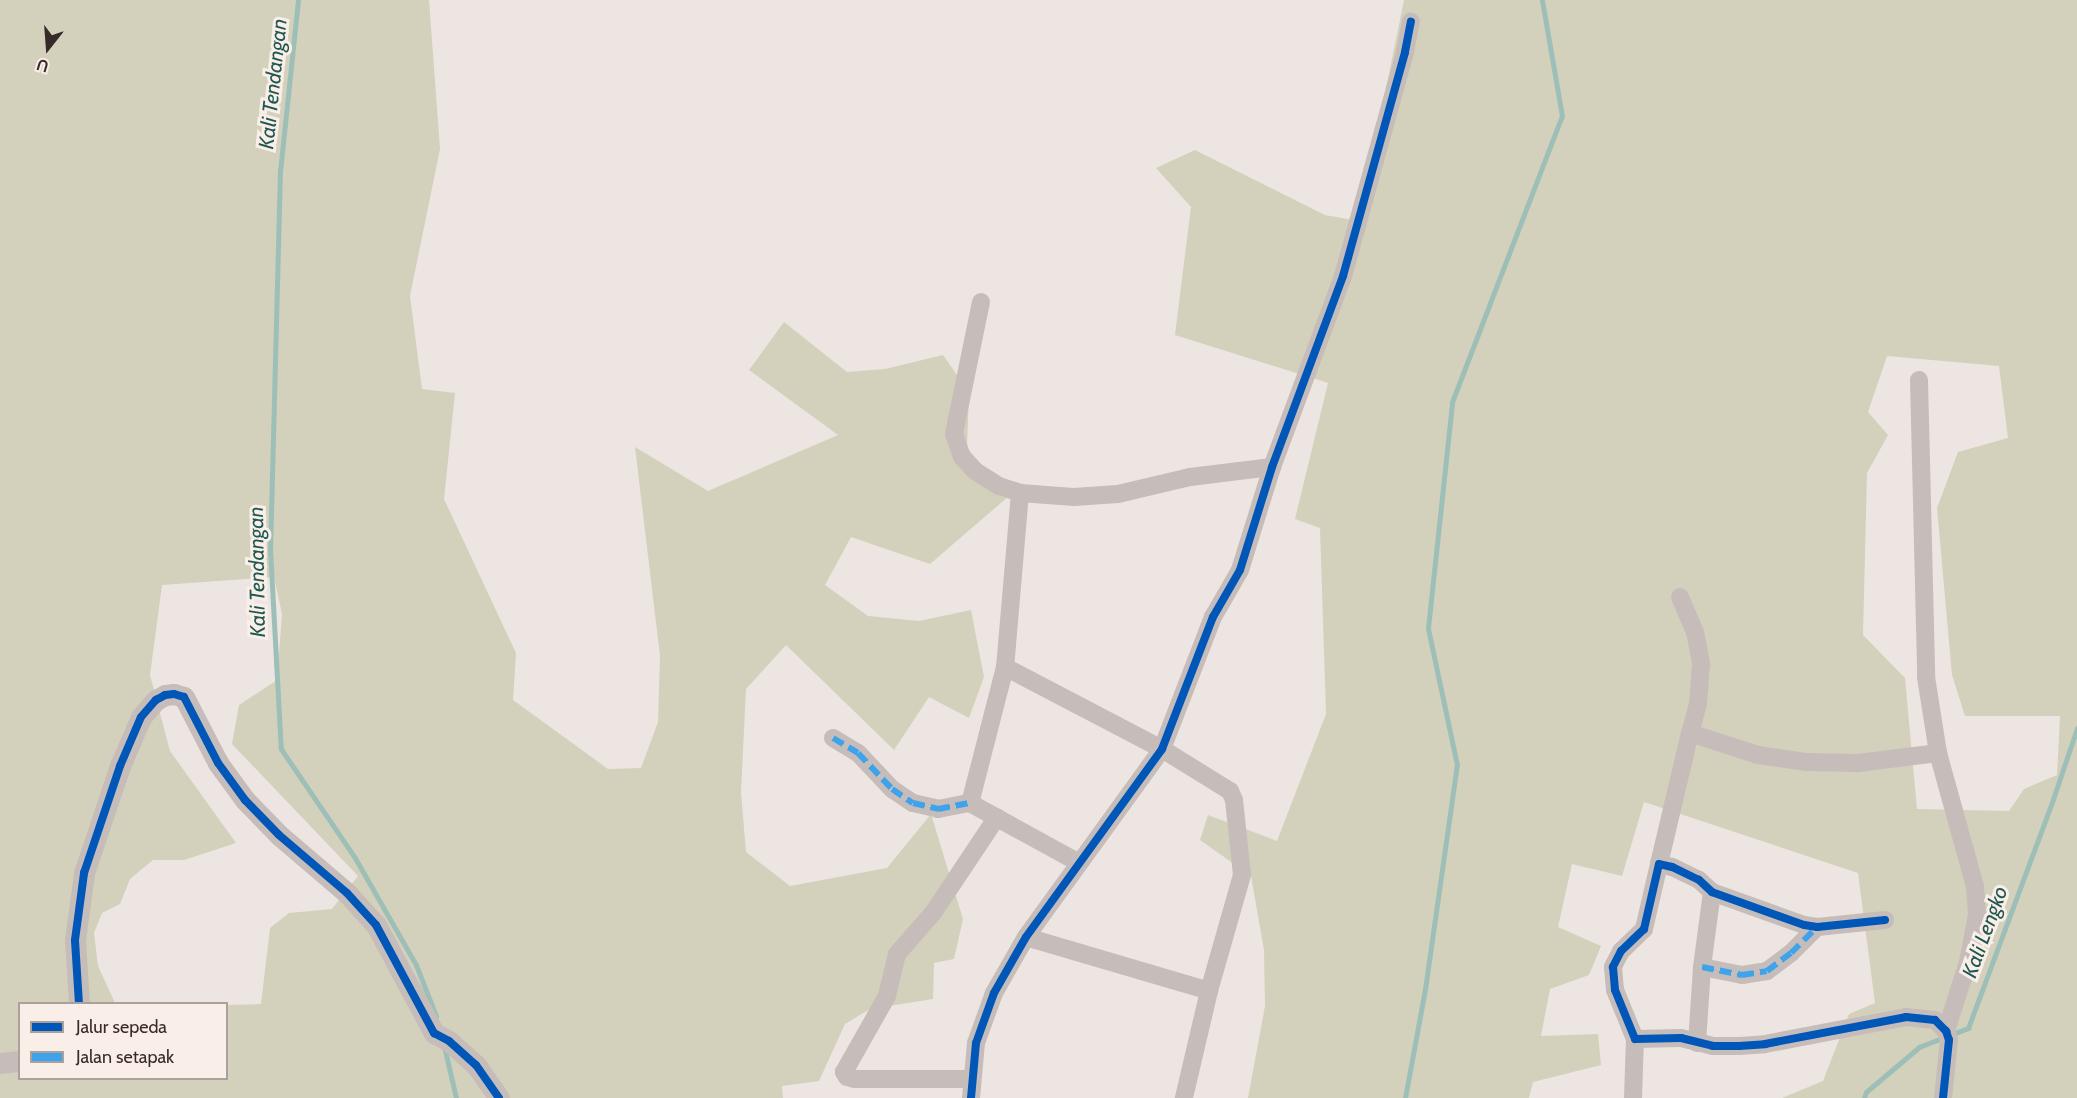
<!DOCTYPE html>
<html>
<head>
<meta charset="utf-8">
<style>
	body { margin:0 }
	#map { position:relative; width:2077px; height:1098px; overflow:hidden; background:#ede5e1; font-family:Cabin,sans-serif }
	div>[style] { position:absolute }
	.green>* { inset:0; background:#d3d1bb }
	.stream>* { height:5px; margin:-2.5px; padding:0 2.5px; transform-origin:2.5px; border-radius:2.5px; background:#9ebfb8 }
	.minor>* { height:18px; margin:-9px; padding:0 9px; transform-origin:9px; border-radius:9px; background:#c6bdba }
	.tertiary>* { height:21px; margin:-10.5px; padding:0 10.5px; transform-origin:10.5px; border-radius:10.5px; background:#c6bdba }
	.quiet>* { height:6px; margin-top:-3px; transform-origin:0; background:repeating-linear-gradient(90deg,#3fa3eb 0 12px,transparent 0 18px) }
	.cycleway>* { height:8px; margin:-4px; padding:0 4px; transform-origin:4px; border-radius:4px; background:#0057b8 }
	span { translate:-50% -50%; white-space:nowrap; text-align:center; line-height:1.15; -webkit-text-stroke:6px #faeee9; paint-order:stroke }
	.water-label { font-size:21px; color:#1e5850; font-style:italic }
	.legend { position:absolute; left:18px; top:1002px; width:210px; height:78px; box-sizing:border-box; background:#faeee9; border:2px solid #aca09c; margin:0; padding:8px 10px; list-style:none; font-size:18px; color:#372a28 }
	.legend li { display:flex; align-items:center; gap:12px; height:30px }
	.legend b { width:30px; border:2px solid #aca09c }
	.north { position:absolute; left:18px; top:18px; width:60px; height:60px; -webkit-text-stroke:4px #faeee9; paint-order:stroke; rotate:197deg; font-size:16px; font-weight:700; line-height:24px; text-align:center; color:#372a28 }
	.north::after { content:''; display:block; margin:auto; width:21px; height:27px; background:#372a28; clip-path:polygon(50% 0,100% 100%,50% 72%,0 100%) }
</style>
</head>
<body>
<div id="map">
	<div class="green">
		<div style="clip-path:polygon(evenodd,0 0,429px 0,440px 149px,410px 296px,422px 389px,455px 393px,444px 499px,516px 653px,513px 700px,608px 769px,641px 768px,658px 722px,660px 656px,635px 447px,708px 491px,838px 435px,749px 370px,784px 322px,847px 372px,885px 369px,943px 355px,969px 392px,967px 448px,1009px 496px,930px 564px,851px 537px,825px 585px,868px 616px,919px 621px,971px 610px,984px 677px,969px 718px,929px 697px,894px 750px,786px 645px,746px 689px,741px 793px,746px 852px,790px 886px,887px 868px,931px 814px,963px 919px,954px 959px,934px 963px,933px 999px,870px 1009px,845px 1024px,819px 1081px,782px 1086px,783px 1098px,0 1098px,0 0,274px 577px,282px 614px,277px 680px,239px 705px,232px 744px,358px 876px,332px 909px,289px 913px,270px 928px,261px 1004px,227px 1005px,226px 1078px,20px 1078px,20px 1004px,115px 1003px,98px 966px,94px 933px,102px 913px,120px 904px,130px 879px,153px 860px,184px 860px,236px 843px,170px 751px,150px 675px,162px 585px,274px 577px)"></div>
		<div style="clip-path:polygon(evenodd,1404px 0,2077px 0,2077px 1098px,1782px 1098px,1823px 1081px,1849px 1014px,1875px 1003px,1858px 873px,1644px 802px,1622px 876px,1572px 864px,1558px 927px,1601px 946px,1589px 975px,1550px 989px,1541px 1036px,1598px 1034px,1601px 1065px,1533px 1082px,1529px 1098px,1248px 1098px,1265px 1006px,1264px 950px,1251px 876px,1200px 840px,1208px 815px,1277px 841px,1326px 714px,1320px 528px,1295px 519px,1328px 383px,1175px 335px,1191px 207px,1156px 168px,1195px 150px,1325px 215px,1359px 221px,1404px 0,1887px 356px,1999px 366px,2008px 438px,1958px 452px,1937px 508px,1952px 675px,1965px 716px,2060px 716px,2057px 775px,2024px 789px,2009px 811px,1917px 809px,1905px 678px,1863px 635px,1867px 473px,1888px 435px,1868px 412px,1887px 356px)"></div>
	</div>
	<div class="stream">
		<div style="left:298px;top:0;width:171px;rotate:96deg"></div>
		<div style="left:280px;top:170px;width:379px;rotate:91.5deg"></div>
		<div style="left:270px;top:549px;width:200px;rotate:86.9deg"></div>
		<div style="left:281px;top:749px;width:132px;rotate:55.8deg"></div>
		<div style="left:355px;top:858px;width:123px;rotate:60.3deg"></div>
		<div style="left:416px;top:965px;width:55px;rotate:68.6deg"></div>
		<div style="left:444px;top:1046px;width:53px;rotate:77deg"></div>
		<div style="left:1405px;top:1098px;width:111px;rotate:-79.6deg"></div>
		<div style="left:1425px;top:989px;width:226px;rotate:-81.9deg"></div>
		<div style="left:1457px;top:765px;width:140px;rotate:-102deg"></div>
		<div style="left:1428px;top:628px;width:227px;rotate:-83.9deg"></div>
		<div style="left:1452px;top:402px;width:306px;rotate:-69deg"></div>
		<div style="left:1562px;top:116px;width:118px;rotate:-99.8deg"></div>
		<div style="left:1864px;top:1098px;width:6px;rotate:-72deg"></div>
		<div style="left:1866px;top:1092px;width:70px;rotate:-40.3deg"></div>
		<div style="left:1919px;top:1047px;width:53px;rotate:-21.2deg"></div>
		<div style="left:1968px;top:1028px;width:244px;rotate:-69.6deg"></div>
		<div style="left:2053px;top:799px;width:75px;rotate:-71.3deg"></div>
	</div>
	<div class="minor">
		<div style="left:981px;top:302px;width:135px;rotate:101.6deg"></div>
		<div style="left:954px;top:434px;width:24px;rotate:71deg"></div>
		<div style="left:962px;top:457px;width:19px;rotate:47deg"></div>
		<div style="left:975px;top:471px;width:28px;rotate:32deg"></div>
		<div style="left:999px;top:486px;width:22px;rotate:18deg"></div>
		<div style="left:1020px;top:493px;width:54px;rotate:4.2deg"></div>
		<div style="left:1074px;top:497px;width:44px;rotate:-3.9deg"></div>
		<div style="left:1118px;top:494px;width:74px;rotate:-13.3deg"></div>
		<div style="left:1190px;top:477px;width:83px;rotate:-7deg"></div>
		<div style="left:1919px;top:380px;width:297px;rotate:88.6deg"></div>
		<div style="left:1926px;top:677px;width:77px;rotate:81deg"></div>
		<div style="left:1938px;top:753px;width:138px;rotate:74.5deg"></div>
		<div style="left:1975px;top:886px;width:29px;rotate:86deg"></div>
		<div style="left:1977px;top:915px;width:48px;rotate:100.8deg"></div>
		<div style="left:1968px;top:962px;width:72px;rotate:107.7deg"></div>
		<div style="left:1020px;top:493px;width:175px;rotate:94.9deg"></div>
		<div style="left:1005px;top:667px;width:140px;rotate:104.4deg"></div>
		<div style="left:970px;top:803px;width:124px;rotate:28.8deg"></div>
		<div style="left:1680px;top:597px;width:38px;rotate:67deg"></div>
		<div style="left:1695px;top:632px;width:33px;rotate:79deg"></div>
		<div style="left:1701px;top:664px;width:40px;rotate:94.3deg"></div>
		<div style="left:1698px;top:704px;width:30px;rotate:105deg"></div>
		<div style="left:1005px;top:667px;width:177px;rotate:27.6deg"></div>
		<div style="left:1162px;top:749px;width:80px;rotate:31.7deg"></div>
		<div style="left:1230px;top:791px;width:10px;rotate:66deg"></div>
		<div style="left:1234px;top:800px;width:75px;rotate:83.9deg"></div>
		<div style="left:1242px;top:875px;width:121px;rotate:105.9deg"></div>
		<div style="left:833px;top:738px;width:29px;rotate:31deg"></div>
		<div style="left:858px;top:753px;width:50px;rotate:46.6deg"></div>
		<div style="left:892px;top:789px;width:25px;rotate:34deg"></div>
		<div style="left:913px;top:803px;width:26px;rotate:13deg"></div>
		<div style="left:938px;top:809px;width:33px;rotate:-11deg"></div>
		<div style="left:1659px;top:864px;width:135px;rotate:-76.7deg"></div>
		<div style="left:1690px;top:733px;width:71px;rotate:17.9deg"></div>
		<div style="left:1758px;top:755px;width:49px;rotate:8.3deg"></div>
		<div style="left:1806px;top:762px;width:52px;rotate:1.1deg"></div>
		<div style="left:1858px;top:763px;width:81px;rotate:-7.1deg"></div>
		<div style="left:1885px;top:920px;width:68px;rotate:174.1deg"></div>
		<div style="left:1817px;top:927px;width:13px;rotate:-171deg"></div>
		<div style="left:1804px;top:925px;width:98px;rotate:-160.3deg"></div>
		<div style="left:1712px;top:892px;width:18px;rotate:-137deg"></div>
		<div style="left:1699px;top:880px;width:30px;rotate:-154deg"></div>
		<div style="left:1672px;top:867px;width:13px;rotate:-167deg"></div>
		<div style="left:1659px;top:864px;width:67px;rotate:103deg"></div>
		<div style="left:1644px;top:929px;width:32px;rotate:136deg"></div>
		<div style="left:1621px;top:951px;width:18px;rotate:117deg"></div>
		<div style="left:1613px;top:967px;width:23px;rotate:85deg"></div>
		<div style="left:1615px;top:990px;width:53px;rotate:67.8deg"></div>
		<div style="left:1635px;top:1039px;width:46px;rotate:-1.2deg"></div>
		<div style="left:1681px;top:1038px;width:33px;rotate:14deg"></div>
		<div style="left:1713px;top:1046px;width:26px"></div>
		<div style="left:1739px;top:1046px;width:26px;rotate:-4deg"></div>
		<div style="left:1765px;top:1044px;width:144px;rotate:-10.8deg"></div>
		<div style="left:1906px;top:1017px;width:29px;rotate:6deg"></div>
		<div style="left:1935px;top:1020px;width:16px;rotate:45deg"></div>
		<div style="left:1946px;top:1031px;width:9px;rotate:72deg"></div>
		<div style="left:1949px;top:1040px;width:58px;rotate:95.9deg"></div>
		<div style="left:1026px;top:937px;width:191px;rotate:16.4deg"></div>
		<div style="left:1209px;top:991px;width:110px;rotate:103.2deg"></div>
		<div style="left:1702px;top:967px;width:41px;rotate:11.3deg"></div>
		<div style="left:1742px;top:975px;width:25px;rotate:-9deg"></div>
		<div style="left:1767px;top:971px;width:30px;rotate:-37deg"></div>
		<div style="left:1791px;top:953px;width:37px;rotate:-45deg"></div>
		<div style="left:1697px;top:1043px;width:76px;rotate:-86.2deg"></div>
		<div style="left:1702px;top:967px;width:76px;rotate:-82.4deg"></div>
		<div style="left:972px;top:1079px;width:117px;rotate:180deg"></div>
		<div style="left:855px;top:1079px;width:8px;rotate:-166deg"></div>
		<div style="left:847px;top:1077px;width:6px;rotate:-121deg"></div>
		<div style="left:844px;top:1072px;width:87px;rotate:-60.5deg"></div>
		<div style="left:887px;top:996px;width:43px;rotate:-76.6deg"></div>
		<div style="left:897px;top:954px;width:55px;rotate:-48.7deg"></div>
		<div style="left:933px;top:913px;width:115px;rotate:-56.3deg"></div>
		<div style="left:971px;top:1098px;width:55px;rotate:-84.8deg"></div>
		<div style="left:976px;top:1043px;width:53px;rotate:-70.2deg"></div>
		<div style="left:994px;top:993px;width:64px;rotate:-60.3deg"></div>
		<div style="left:1026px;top:937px;width:232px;rotate:-54.1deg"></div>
		<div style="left:1162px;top:749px;width:142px;rotate:-68.9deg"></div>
		<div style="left:1213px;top:617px;width:54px;rotate:-60.1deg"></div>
		<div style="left:1240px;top:570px;width:108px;rotate:-72.7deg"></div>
		<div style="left:1272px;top:467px;width:204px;rotate:-69.6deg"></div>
		<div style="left:1343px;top:276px;width:232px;rotate:-74.5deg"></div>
		<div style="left:1405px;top:52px;width:31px;rotate:-79deg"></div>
		<div style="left:1633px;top:1098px;width:59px;rotate:-88.1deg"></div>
	</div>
	<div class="tertiary">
		<div style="left:79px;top:1004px;width:64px;rotate:-93.6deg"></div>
		<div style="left:75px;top:940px;width:68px;rotate:-82.3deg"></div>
		<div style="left:84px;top:873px;width:113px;rotate:-71.4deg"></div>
		<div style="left:120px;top:766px;width:53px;rotate:-66.8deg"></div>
		<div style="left:141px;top:717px;width:23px;rotate:-49deg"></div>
		<div style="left:156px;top:700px;width:10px;rotate:-29deg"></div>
		<div style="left:165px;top:695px;width:9px;rotate:-6deg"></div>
		<div style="left:174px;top:694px;width:10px;rotate:17deg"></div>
		<div style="left:184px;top:697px;width:74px;rotate:62.7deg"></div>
		<div style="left:218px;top:763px;width:46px;rotate:53.9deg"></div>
		<div style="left:245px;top:800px;width:49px;rotate:45.8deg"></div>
		<div style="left:279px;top:835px;width:89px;rotate:40.5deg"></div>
		<div style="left:347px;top:893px;width:43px;rotate:47.8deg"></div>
		<div style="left:376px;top:925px;width:123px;rotate:61.8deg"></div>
		<div style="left:434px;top:1033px;width:17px;rotate:28deg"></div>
		<div style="left:449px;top:1041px;width:36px;rotate:42deg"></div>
		<div style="left:476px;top:1065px;width:40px;rotate:55.1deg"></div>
		<div style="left:0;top:1063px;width:20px;rotate:-6deg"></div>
	</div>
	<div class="quiet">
		<div style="left:833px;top:738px;width:29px;rotate:31deg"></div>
		<div style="left:858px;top:753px;width:50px;rotate:46.6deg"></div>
		<div style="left:892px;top:789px;width:25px;rotate:34deg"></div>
		<div style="left:913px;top:803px;width:26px;rotate:13deg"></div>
		<div style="left:938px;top:809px;width:33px;rotate:-11deg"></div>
		<div style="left:1702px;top:967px;width:41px;rotate:11.3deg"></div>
		<div style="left:1742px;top:975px;width:25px;rotate:-9deg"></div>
		<div style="left:1767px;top:971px;width:30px;rotate:-37deg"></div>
		<div style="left:1791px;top:953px;width:37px;rotate:-45deg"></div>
	</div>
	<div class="cycleway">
		<div style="left:1885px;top:920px;width:68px;rotate:174.1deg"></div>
		<div style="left:1817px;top:927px;width:13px;rotate:-171deg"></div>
		<div style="left:1804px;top:925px;width:98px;rotate:-160.3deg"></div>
		<div style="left:1712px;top:892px;width:18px;rotate:-137deg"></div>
		<div style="left:1699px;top:880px;width:30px;rotate:-154deg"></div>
		<div style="left:1672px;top:867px;width:13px;rotate:-167deg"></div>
		<div style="left:1659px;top:864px;width:67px;rotate:103deg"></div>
		<div style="left:1644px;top:929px;width:32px;rotate:136deg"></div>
		<div style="left:1621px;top:951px;width:18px;rotate:117deg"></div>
		<div style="left:1613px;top:967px;width:23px;rotate:85deg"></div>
		<div style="left:1615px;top:990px;width:53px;rotate:67.8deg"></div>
		<div style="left:1635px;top:1039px;width:46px;rotate:-1.2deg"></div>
		<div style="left:1681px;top:1038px;width:33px;rotate:14deg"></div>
		<div style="left:1713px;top:1046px;width:26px"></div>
		<div style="left:1739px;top:1046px;width:26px;rotate:-4deg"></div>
		<div style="left:1765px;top:1044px;width:144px;rotate:-10.8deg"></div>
		<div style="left:1906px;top:1017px;width:29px;rotate:6deg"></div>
		<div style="left:1935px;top:1020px;width:16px;rotate:45deg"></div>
		<div style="left:1946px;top:1031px;width:9px;rotate:72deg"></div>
		<div style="left:1949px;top:1040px;width:58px;rotate:95.9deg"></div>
		<div style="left:79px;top:1004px;width:64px;rotate:-93.6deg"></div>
		<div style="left:75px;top:940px;width:68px;rotate:-82.3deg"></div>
		<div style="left:84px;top:873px;width:113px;rotate:-71.4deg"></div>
		<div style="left:120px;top:766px;width:53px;rotate:-66.8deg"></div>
		<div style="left:141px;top:717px;width:23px;rotate:-49deg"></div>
		<div style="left:156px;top:700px;width:10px;rotate:-29deg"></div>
		<div style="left:165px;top:695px;width:9px;rotate:-6deg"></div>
		<div style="left:174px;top:694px;width:10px;rotate:17deg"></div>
		<div style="left:184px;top:697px;width:74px;rotate:62.7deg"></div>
		<div style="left:218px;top:763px;width:46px;rotate:53.9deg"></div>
		<div style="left:245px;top:800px;width:49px;rotate:45.8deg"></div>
		<div style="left:279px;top:835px;width:89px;rotate:40.5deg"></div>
		<div style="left:347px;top:893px;width:43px;rotate:47.8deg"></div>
		<div style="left:376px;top:925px;width:123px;rotate:61.8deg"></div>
		<div style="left:434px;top:1033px;width:17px;rotate:28deg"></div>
		<div style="left:449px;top:1041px;width:36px;rotate:42deg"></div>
		<div style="left:476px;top:1065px;width:40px;rotate:55.1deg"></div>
		<div style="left:971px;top:1098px;width:55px;rotate:-84.8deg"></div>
		<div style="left:976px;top:1043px;width:53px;rotate:-70.2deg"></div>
		<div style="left:994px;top:993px;width:64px;rotate:-60.3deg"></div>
		<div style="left:1026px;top:937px;width:232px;rotate:-54.1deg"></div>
		<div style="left:1162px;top:749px;width:142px;rotate:-68.9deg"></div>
		<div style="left:1213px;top:617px;width:54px;rotate:-60.1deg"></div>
		<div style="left:1240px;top:570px;width:108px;rotate:-72.7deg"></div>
		<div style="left:1272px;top:467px;width:204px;rotate:-69.6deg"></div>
		<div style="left:1343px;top:276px;width:232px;rotate:-74.5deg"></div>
		<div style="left:1405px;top:52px;width:31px;rotate:-79deg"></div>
	</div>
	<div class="water-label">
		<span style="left:273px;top:84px;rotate:-84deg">Kali Tendangan</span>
		<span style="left:257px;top:572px;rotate:-91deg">Kali Tendangan</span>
		<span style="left:1985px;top:932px;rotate:-70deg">Kali Lengko</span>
	</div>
	<ul class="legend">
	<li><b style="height:8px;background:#0057b8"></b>Jalur sepeda</li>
	<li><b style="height:8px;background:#3fa3eb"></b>Jalan setapak</li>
	</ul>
	<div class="north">U</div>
</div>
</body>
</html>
